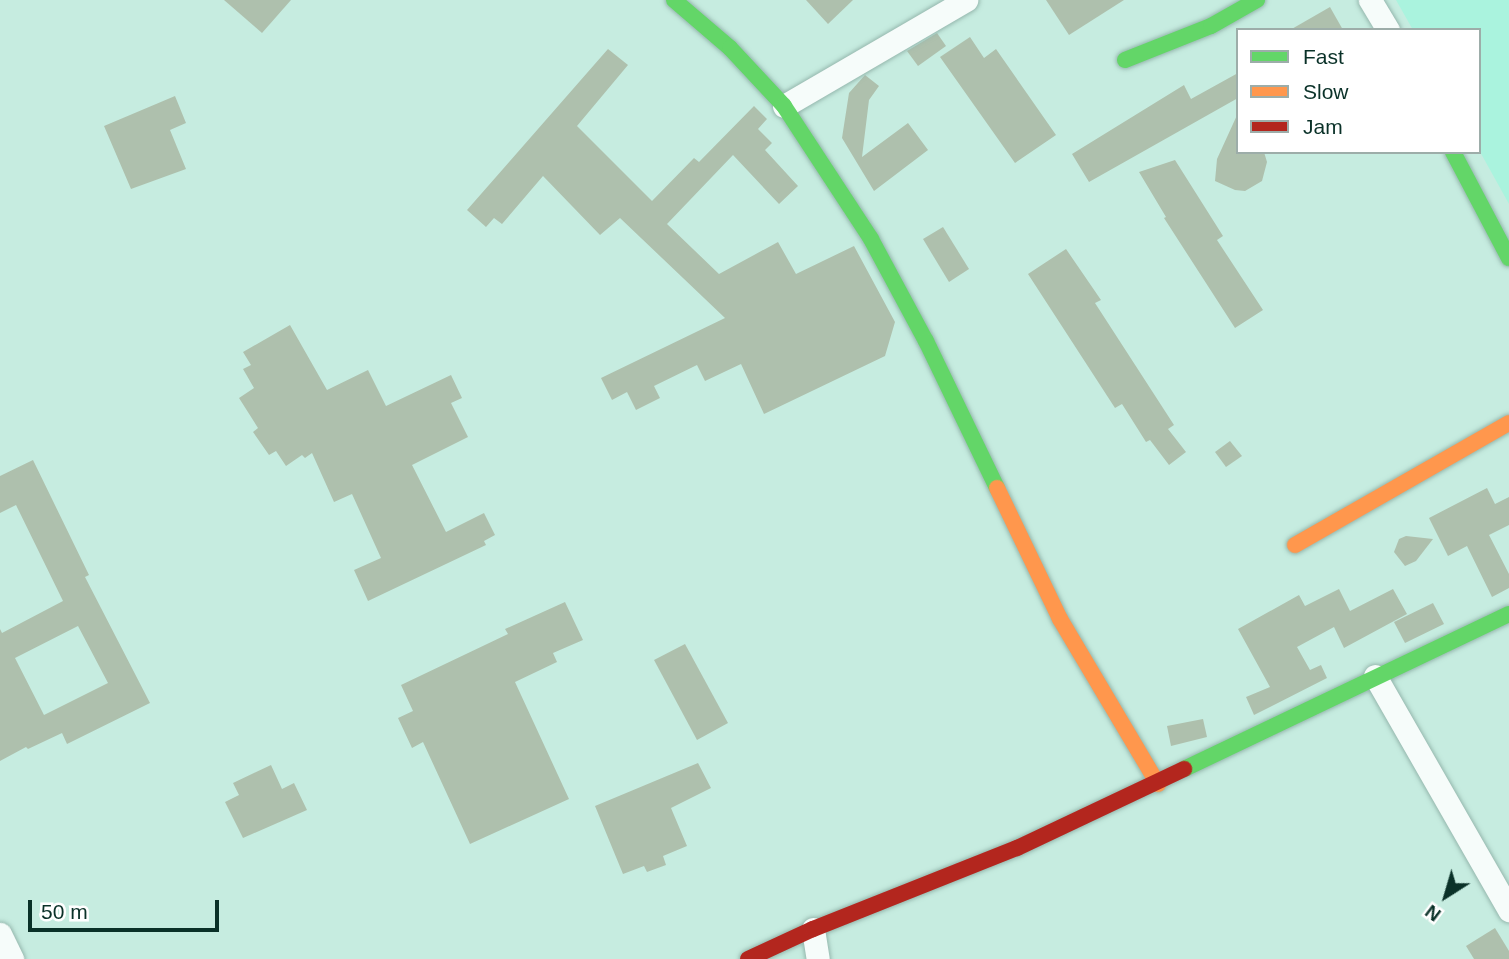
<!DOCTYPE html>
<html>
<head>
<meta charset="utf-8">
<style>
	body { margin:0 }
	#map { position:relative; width:1509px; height:959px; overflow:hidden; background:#c6ece0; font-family:Helvetica,sans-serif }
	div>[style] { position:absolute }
	.built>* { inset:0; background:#aaf3de }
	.building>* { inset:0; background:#aec0ad }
	.roads { filter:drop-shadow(0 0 2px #95b7ad) drop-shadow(0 0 2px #95b7ad) }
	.street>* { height:23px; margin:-11.5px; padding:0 11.5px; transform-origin:11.5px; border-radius:11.5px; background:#f6fcfa }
	.fast>* { height:16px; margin:-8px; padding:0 8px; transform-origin:8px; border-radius:8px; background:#63d668 }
	.slow>* { height:16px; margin:-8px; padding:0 8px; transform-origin:8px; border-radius:8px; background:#ff974d }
	.jam>* { height:16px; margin:-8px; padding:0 8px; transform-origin:8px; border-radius:8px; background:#b3261e }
	span { translate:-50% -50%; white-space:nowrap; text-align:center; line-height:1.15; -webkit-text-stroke:5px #fff; paint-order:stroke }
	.legend { position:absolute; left:1236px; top:28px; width:245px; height:126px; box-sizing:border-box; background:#fff; border:2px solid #9dada9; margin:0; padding:9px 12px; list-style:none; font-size:21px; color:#0a3128 }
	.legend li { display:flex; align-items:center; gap:14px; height:35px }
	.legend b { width:35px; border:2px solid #9dada9 }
	.north { position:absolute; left:1411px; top:861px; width:70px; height:70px; -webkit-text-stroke:5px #fff; paint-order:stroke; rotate:217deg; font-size:19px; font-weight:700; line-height:28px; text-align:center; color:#0a3128 }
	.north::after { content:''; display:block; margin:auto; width:24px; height:32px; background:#0a3128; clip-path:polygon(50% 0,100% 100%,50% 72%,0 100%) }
	.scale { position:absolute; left:28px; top:900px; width:191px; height:32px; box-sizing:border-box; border:4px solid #0a3128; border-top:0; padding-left:9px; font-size:21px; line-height:24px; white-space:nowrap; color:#0a3128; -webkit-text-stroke:5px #fff; paint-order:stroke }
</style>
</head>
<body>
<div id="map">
	<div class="built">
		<div style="clip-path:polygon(1396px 0,1509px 0,1509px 204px,1479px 150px,1479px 30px,1413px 30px)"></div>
	</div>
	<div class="building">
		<div style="clip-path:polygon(224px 0,291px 0,262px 33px)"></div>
		<div style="clip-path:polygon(806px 0,853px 0,828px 24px)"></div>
		<div style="clip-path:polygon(1046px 0,1124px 0,1069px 35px)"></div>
		<div style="clip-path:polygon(1330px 7px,1343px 30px,1290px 30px)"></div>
		<div style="clip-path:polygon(937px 33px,946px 46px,918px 66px,907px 51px)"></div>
		<div style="clip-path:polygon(970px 37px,984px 58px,996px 49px,1056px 135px,1015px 163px,940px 57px)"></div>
		<div style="clip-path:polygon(608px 49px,628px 65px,577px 126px,652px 201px,694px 158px,699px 162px,754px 106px,767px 119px,758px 129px,772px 143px,765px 150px,798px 186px,779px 204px,733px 155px,667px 224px,719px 274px,778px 242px,796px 274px,854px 246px,895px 322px,885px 356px,764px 414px,741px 364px,705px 381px,697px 365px,654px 386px,660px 398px,636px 410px,627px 392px,612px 400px,601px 378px,725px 318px,620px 218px,600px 235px,543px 176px,502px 224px,494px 218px,486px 227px,467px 210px)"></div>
		<div style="clip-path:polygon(1238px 73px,1238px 98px,1089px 182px,1072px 154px,1184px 85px,1191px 99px)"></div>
		<div style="clip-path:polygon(865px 75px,879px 86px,869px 100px,862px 157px,908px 123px,928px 150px,874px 191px,842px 138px,849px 93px)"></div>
		<div style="clip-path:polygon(175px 96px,186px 123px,170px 130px,186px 169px,131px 189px,104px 126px)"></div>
		<div style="clip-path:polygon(1238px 113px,1238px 152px,1264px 152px,1267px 162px,1262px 181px,1245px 191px,1235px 190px,1215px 181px,1217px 159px)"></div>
		<div style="clip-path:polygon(1175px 160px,1223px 236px,1217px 240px,1263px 310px,1235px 328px,1164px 218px,1166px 217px,1139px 172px)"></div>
		<div style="clip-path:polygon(943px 227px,969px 269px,949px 282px,923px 239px)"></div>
		<div style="clip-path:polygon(1066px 249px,1101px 300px,1095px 303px,1174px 425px,1168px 429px,1186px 452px,1169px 465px,1150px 440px,1146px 442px,1122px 404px,1115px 408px,1028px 274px)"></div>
		<div style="clip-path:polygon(290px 325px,327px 390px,368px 370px,386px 406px,451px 375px,462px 398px,451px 403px,468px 437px,412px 465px,446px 532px,484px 513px,495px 535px,484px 541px,486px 545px,368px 601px,354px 570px,381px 558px,352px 494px,334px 502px,312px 453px,305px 458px,302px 455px,286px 466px,276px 451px,269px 455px,253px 432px,258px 428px,239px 398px,254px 388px,243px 369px,251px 365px,243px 352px)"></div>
		<div style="clip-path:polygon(1230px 441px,1242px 456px,1226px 467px,1215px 452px)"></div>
		<div style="clip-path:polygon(evenodd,33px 460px,89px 575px,85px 577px,150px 703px,67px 744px,62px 733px,28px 749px,26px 747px,0 761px,0 629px,2px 633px,63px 601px,16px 505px,0 513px,0 476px,33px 460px,78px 626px,108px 683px,44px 715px,15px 658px,78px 626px)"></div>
		<div style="clip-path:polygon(1487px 488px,1495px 504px,1509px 497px,1509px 525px,1489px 535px,1509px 574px,1509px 588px,1492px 597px,1467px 546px,1448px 556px,1429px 518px)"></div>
		<div style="clip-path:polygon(1406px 536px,1433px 539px,1416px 561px,1405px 566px,1394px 552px,1399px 539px)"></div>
		<div style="clip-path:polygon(1339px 589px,1350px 611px,1393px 589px,1407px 614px,1344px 648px,1334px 627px,1297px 647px,1310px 670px,1321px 665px,1327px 678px,1254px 715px,1246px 697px,1270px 687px,1238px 629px,1299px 595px,1305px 606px)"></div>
		<div style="clip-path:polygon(565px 602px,583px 640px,553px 653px,557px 662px,515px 682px,569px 799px,470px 844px,423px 742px,412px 748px,398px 718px,413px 711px,401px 685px,508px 634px,505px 629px)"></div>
		<div style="clip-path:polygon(1433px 603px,1444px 624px,1405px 643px,1394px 622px)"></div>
		<div style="clip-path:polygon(685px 644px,728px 723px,697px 740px,654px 660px)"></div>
		<div style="clip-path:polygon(1203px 719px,1207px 737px,1171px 746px,1167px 726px)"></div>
		<div style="clip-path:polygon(698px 763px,711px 788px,671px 808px,687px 846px,663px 856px,666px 865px,647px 872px,644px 866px,623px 874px,595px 806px)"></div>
		<div style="clip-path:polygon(271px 765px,282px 789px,294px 783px,307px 810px,243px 838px,225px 802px,239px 795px,233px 783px)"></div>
		<div style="clip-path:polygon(1495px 928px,1509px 951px,1509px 959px,1474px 959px,1466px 946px)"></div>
	</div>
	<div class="roads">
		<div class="street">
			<div style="left:1370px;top:0;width:35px;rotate:59deg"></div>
			<div style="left:784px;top:106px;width:211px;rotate:-30.2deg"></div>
			<div style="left:1375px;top:676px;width:270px;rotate:60.2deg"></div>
			<div style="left:813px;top:929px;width:30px;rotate:81deg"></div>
			<div style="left:0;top:934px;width:28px;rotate:64deg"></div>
		</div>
		<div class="fast">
			<div style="left:674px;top:0;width:74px;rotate:40.6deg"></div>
			<div style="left:730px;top:48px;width:79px;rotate:47deg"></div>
			<div style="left:784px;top:106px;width:159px;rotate:56.8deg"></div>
			<div style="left:871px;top:239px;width:116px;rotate:61.7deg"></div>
			<div style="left:926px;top:341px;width:163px;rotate:64.2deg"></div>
			<div style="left:1125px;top:60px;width:92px;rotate:-21.6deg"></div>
			<div style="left:1211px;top:26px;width:53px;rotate:-29.5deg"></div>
			<div style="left:1453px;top:152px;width:120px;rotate:62.2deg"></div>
			<div style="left:1184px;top:769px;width:360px;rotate:-25.5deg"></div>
		</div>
		<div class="slow">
			<div style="left:997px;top:488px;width:145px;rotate:64.3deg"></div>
			<div style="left:1060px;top:619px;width:192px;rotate:59.3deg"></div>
			<div style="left:1295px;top:545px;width:246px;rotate:-29.7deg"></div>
		</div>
		<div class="jam">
			<div style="left:748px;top:959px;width:72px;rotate:-24.8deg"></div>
			<div style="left:813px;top:929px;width:219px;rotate:-21.7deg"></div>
			<div style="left:1017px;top:848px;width:185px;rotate:-25.3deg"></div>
		</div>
	</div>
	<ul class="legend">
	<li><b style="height:9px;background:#63d668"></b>Fast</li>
	<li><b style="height:9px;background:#ff974d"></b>Slow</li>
	<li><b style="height:9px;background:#b3261e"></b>Jam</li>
	</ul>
	<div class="north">N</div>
	<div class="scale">50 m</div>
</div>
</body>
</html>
